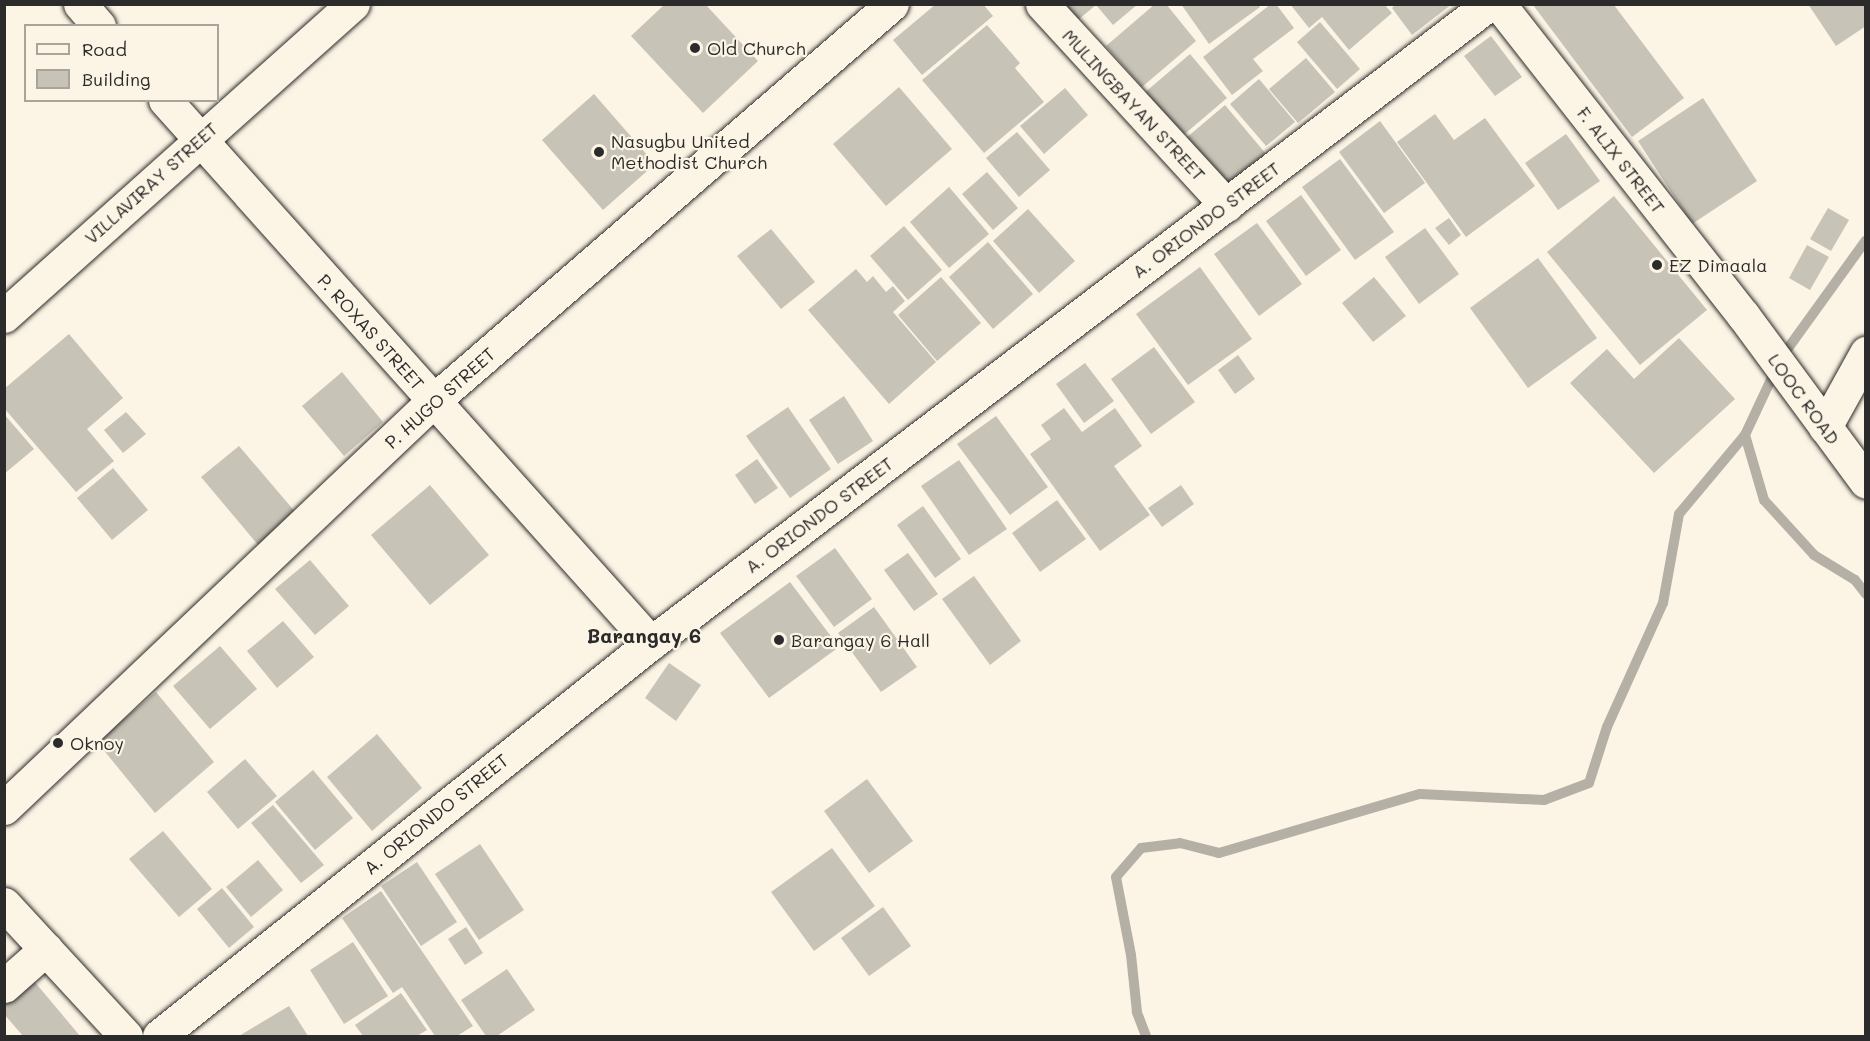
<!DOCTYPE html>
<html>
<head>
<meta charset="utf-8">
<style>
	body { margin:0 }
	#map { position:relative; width:1870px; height:1041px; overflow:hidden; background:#fcf5e5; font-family:Mali,sans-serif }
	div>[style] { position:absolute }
	.stream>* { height:10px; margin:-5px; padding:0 5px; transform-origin:5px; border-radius:5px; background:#b4b0a5 }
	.building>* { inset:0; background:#c8c3b7 }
	.roads { filter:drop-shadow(0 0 2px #2b2b2b) drop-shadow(0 0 2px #2b2b2b) }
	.street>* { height:33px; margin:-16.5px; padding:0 16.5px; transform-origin:16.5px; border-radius:16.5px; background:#fcf5e5 }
	.secondary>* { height:33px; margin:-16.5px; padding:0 16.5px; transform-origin:16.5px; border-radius:16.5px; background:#fcf5e5 }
	.dots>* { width:16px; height:16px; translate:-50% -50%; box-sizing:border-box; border:3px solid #fcf5e5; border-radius:50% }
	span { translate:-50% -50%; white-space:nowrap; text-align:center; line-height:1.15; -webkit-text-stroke:4.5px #fcf5e5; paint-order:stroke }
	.poi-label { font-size:18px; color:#2b2b2b }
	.left { translate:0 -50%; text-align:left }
	.street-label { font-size:18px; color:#2b2b2b }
	.neighbourhood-label { font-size:20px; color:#2b2b2b; font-weight:700 }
	.frame { position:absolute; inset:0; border:6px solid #2b2b2b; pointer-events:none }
	.legend { position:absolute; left:24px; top:24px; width:195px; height:78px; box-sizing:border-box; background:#fcf5e5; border:2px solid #a8a49b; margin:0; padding:8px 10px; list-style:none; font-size:18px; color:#2b2b2b }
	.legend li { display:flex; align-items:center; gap:12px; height:30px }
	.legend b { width:30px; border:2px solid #a8a49b }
</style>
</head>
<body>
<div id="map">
	<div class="stream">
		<div style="left:1745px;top:435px;width:68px;rotate:73.7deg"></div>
		<div style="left:1764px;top:500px;width:74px;rotate:47.7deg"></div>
		<div style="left:1814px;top:555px;width:48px;rotate:31.4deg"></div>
		<div style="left:1855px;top:580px;width:18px;rotate:52deg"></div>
		<div style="left:1146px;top:1036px;width:26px;rotate:-111deg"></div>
		<div style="left:1137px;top:1012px;width:57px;rotate:-96deg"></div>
		<div style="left:1131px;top:955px;width:79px;rotate:-100.9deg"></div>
		<div style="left:1116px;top:877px;width:38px;rotate:-49deg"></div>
		<div style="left:1141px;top:848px;width:39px;rotate:-7deg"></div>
		<div style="left:1180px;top:843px;width:40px;rotate:14.4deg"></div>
		<div style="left:1219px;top:853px;width:209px;rotate:-16.4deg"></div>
		<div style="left:1420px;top:794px;width:124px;rotate:2.8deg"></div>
		<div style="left:1544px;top:800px;width:48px;rotate:-20.7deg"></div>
		<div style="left:1589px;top:783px;width:59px;rotate:-72.2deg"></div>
		<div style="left:1607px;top:727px;width:136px;rotate:-65.7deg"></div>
		<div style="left:1663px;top:603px;width:90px;rotate:-79.8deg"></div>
		<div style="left:1679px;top:514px;width:103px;rotate:-50.1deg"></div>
		<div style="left:1745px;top:435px;width:85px;rotate:-64.9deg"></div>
		<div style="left:1781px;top:358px;width:145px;rotate:-54.2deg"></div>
	</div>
	<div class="building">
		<div style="clip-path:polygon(665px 4px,705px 4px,758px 61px,703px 113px,631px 36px)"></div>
		<div style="clip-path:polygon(936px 4px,983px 4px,993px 16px,922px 75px,893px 40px)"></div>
		<div style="clip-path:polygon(1056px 4px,1138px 4px,1113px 25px,1096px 5px,1073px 24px)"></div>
		<div style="clip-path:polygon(1155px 4px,1166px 4px,1196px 41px,1142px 87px,1106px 46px)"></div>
		<div style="clip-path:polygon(1181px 4px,1258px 4px,1260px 7px,1209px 44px)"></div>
		<div style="clip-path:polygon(1271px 4px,1276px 4px,1294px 28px,1253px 59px,1263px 71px,1232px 95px,1203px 57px)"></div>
		<div style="clip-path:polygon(1290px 4px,1384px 4px,1392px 13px,1349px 50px,1322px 17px,1309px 28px)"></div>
		<div style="clip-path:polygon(1396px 4px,1452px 4px,1412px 35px,1392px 8px)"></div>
		<div style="clip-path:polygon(1808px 4px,1866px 4px,1866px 26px,1836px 46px)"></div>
		<div style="clip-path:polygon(1533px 5px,1614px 5px,1684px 98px,1632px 137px)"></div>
		<div style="clip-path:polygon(1320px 22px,1360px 69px,1337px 89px,1297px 42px)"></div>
		<div style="clip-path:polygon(987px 25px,1020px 63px,1015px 68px,1044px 102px,984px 153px,922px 80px)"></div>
		<div style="clip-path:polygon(1491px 36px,1522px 77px,1495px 96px,1464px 56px)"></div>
		<div style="clip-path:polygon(1190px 54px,1227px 98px,1180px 138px,1143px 94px)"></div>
		<div style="clip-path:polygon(1306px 58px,1335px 92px,1298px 123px,1269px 89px)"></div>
		<div style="clip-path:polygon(1259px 79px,1295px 122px,1266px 146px,1230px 104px)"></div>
		<div style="clip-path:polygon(899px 87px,952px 149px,886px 206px,833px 144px)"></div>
		<div style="clip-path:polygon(1065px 88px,1088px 115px,1044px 154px,1020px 126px)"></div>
		<div style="clip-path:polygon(594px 94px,655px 164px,603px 210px,542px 140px)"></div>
		<div style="clip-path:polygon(1703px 98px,1757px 181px,1692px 224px,1638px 141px)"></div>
		<div style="clip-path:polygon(1225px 105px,1266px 154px,1219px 193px,1179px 144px)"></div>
		<div style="clip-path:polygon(1435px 114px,1454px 140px,1485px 118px,1535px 186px,1466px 237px,1397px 142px)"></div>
		<div style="clip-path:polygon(1380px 121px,1425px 183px,1384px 213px,1339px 152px)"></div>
		<div style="clip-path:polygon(1017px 132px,1050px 170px,1019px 197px,986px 158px)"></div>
		<div style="clip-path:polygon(1566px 134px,1600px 181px,1558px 210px,1525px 163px)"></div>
		<div style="clip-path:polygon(1340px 159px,1394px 232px,1355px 260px,1302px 187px)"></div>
		<div style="clip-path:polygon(987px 172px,1018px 208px,993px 230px,962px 194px)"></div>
		<div style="clip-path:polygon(949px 187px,989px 234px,949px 268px,910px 222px)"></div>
		<div style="clip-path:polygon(1301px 195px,1341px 250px,1306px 276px,1266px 221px)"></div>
		<div style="clip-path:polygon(1614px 196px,1707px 310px,1640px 365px,1547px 252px)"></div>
		<div style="clip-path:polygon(1828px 208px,1849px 220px,1831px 251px,1810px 239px)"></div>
		<div style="clip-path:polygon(1028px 209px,1075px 261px,1039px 293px,993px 241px)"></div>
		<div style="clip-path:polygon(1449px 218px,1461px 235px,1449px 245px,1435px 228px)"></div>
		<div style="clip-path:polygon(1257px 223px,1302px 284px,1259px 316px,1214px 254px)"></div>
		<div style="clip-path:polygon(904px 226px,942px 270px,908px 300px,870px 256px)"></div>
		<div style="clip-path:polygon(1425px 228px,1459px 274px,1419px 304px,1385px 257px)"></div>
		<div style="clip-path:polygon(771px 229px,815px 282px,781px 309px,737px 256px)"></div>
		<div style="clip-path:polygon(988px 242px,1033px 294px,993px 329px,949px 277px)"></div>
		<div style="clip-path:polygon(1807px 245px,1829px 257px,1810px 290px,1789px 278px)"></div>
		<div style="clip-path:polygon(1538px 258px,1597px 338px,1528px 388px,1470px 308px)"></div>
		<div style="clip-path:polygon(1200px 267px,1252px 339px,1188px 385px,1136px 314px)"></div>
		<div style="clip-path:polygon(856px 269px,867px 282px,873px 276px,886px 292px,893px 286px,905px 301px,893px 312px,936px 362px,889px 404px,808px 310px)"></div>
		<div style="clip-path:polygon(941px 277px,981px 323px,937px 361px,898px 315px)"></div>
		<div style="clip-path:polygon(1374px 277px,1406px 316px,1373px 342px,1342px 303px)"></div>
		<div style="clip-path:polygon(69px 334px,123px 398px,87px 429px,114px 461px,76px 492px,4px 408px,4px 389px)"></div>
		<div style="clip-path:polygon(1679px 338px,1735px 399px,1654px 473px,1570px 383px,1607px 349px,1634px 379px)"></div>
		<div style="clip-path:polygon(1154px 347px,1195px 402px,1151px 434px,1111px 379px)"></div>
		<div style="clip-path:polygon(1238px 355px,1255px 379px,1235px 394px,1218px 370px)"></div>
		<div style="clip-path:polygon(1085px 363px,1114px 401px,1084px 423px,1056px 384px)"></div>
		<div style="clip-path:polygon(342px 372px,383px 422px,344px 456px,302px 406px)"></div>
		<div style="clip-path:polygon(844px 396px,873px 441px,838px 464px,809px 420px)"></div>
		<div style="clip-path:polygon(788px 407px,831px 469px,790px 498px,746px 436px)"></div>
		<div style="clip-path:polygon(1064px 408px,1082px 432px,1115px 408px,1142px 446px,1114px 466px,1150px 515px,1100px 551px,1030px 454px,1051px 439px,1041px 425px)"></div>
		<div style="clip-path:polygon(126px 412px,146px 434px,123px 453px,104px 430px)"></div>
		<div style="clip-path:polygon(4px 414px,34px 449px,4px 474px)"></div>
		<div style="clip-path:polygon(996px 416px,1048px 487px,1010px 515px,957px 444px)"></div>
		<div style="clip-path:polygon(239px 446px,297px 514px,259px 546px,201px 477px)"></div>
		<div style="clip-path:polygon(757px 459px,778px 488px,755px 504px,735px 475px)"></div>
		<div style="clip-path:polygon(959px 460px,1007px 529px,969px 555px,921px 486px)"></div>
		<div style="clip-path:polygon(113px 468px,148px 510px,112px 540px,77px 498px)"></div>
		<div style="clip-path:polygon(430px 485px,489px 555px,430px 605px,371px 535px)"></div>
		<div style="clip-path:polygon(1181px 485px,1194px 504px,1162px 527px,1148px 508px)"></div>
		<div style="clip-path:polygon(1057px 500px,1086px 539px,1040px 572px,1012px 533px)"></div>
		<div style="clip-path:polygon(923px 506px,961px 559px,935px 578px,897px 525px)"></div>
		<div style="clip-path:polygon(835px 548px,872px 599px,834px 627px,796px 576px)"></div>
		<div style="clip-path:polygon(908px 553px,938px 594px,914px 611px,884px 570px)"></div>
		<div style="clip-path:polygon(310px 560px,349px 606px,315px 635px,275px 589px)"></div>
		<div style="clip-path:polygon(974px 576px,1021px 641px,990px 665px,942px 599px)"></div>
		<div style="clip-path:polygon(790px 582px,839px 647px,769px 698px,720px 633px)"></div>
		<div style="clip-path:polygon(874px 607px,917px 667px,881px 692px,838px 633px)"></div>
		<div style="clip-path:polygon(283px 621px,314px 657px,277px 688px,247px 651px)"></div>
		<div style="clip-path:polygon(220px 646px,257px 689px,210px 729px,173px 686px)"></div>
		<div style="clip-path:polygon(669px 663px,701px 685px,676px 721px,645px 698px)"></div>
		<div style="clip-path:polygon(156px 692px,214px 762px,155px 813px,97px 742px)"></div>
		<div style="clip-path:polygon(377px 734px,422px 788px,372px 831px,327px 777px)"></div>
		<div style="clip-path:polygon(245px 759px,277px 796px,238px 829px,207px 792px)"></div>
		<div style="clip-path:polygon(313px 770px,353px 818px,315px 850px,275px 802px)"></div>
		<div style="clip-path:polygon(867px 779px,913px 841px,869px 873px,824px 811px)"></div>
		<div style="clip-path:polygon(273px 805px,324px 865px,301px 883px,251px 823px)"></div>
		<div style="clip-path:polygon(163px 831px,212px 889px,179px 917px,129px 859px)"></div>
		<div style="clip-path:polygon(480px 844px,524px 910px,479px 940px,435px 874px)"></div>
		<div style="clip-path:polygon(832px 848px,875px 906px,814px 951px,771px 892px)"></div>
		<div style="clip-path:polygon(258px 860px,283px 890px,251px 917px,226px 887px)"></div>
		<div style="clip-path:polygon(417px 862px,457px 922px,421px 946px,381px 886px)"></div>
		<div style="clip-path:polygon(222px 888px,254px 927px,229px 948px,197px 909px)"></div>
		<div style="clip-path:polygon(381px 891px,473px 1026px,457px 1036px,435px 1036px,402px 987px,393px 993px,342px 918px)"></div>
		<div style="clip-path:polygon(883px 907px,911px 946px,869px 976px,841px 938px)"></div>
		<div style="clip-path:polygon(466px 927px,483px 953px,465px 965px,448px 939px)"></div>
		<div style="clip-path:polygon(353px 942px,388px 996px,344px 1024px,310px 970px)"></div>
		<div style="clip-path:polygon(507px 969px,535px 1010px,497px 1036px,486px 1036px,461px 1000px)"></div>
		<div style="clip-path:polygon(29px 975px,80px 1036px,23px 1036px,4px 1014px,4px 996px)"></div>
		<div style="clip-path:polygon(401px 993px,427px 1030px,417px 1036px,363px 1036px,355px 1025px)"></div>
		<div style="clip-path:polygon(289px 1006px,308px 1036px,239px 1036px)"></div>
	</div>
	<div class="roads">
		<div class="street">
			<div style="left:80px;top:4px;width:29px;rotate:49deg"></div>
			<div style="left:1042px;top:4px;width:273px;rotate:47.5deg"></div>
			<div style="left:165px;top:100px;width:729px;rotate:48.17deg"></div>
			<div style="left:4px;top:316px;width:468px;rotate:-41.8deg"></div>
			<div style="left:1825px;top:427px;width:85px;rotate:-61deg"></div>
			<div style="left:4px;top:808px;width:590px;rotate:-43.49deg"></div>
			<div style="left:432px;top:402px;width:608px;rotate:-40.87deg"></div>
			<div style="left:4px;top:904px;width:180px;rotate:47.3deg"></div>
			<div style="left:4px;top:986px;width:56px;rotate:-41.4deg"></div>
			<div style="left:159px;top:1036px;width:630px;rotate:-38.62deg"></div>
			<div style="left:651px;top:643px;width:1054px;rotate:-37.33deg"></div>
		</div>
		<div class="secondary">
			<div style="left:1499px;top:4px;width:395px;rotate:51.9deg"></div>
			<div style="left:1743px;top:315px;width:207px;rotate:53.6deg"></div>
		</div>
	</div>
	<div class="dots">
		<div style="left:695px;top:48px;background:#2b2b2b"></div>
		<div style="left:599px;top:152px;background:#2b2b2b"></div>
		<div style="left:1657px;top:265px;background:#2b2b2b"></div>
		<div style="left:779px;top:640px;background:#2b2b2b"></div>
		<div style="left:58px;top:743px;background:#2b2b2b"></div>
	</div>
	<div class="poi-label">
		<span class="left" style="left:707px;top:48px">Old Church</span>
		<span class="left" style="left:611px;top:152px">Nasugbu United<br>Methodist Church</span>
		<span class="left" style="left:1669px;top:265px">EZ Dimaala</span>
		<span class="left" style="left:791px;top:640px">Barangay 6 Hall</span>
		<span class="left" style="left:70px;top:743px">Oknoy</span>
	</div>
	<div class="street-label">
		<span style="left:1134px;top:105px;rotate:47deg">MULINGBAYAN STREET</span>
		<span style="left:1621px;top:160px;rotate:52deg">F. ALIX STREET</span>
		<span style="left:151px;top:183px;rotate:-42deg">VILLAVIRAY STREET</span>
		<span style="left:1206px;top:220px;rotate:-37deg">A. ORIONDO STREET</span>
		<span style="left:371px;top:332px;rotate:48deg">P. ROXAS STREET</span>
		<span style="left:440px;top:398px;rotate:-42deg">P. HUGO STREET</span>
		<span style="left:1804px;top:399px;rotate:54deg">LOOC ROAD</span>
		<span style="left:819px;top:515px;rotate:-37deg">A. ORIONDO STREET</span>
		<span style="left:436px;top:814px;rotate:-39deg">A. ORIONDO STREET</span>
	</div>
	<div class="neighbourhood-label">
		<span style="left:644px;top:635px">Barangay 6</span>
	</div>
	<div class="frame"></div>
	<ul class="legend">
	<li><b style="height:8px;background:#fcf5e5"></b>Road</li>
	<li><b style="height:16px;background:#c8c3b7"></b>Building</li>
	</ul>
</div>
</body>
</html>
